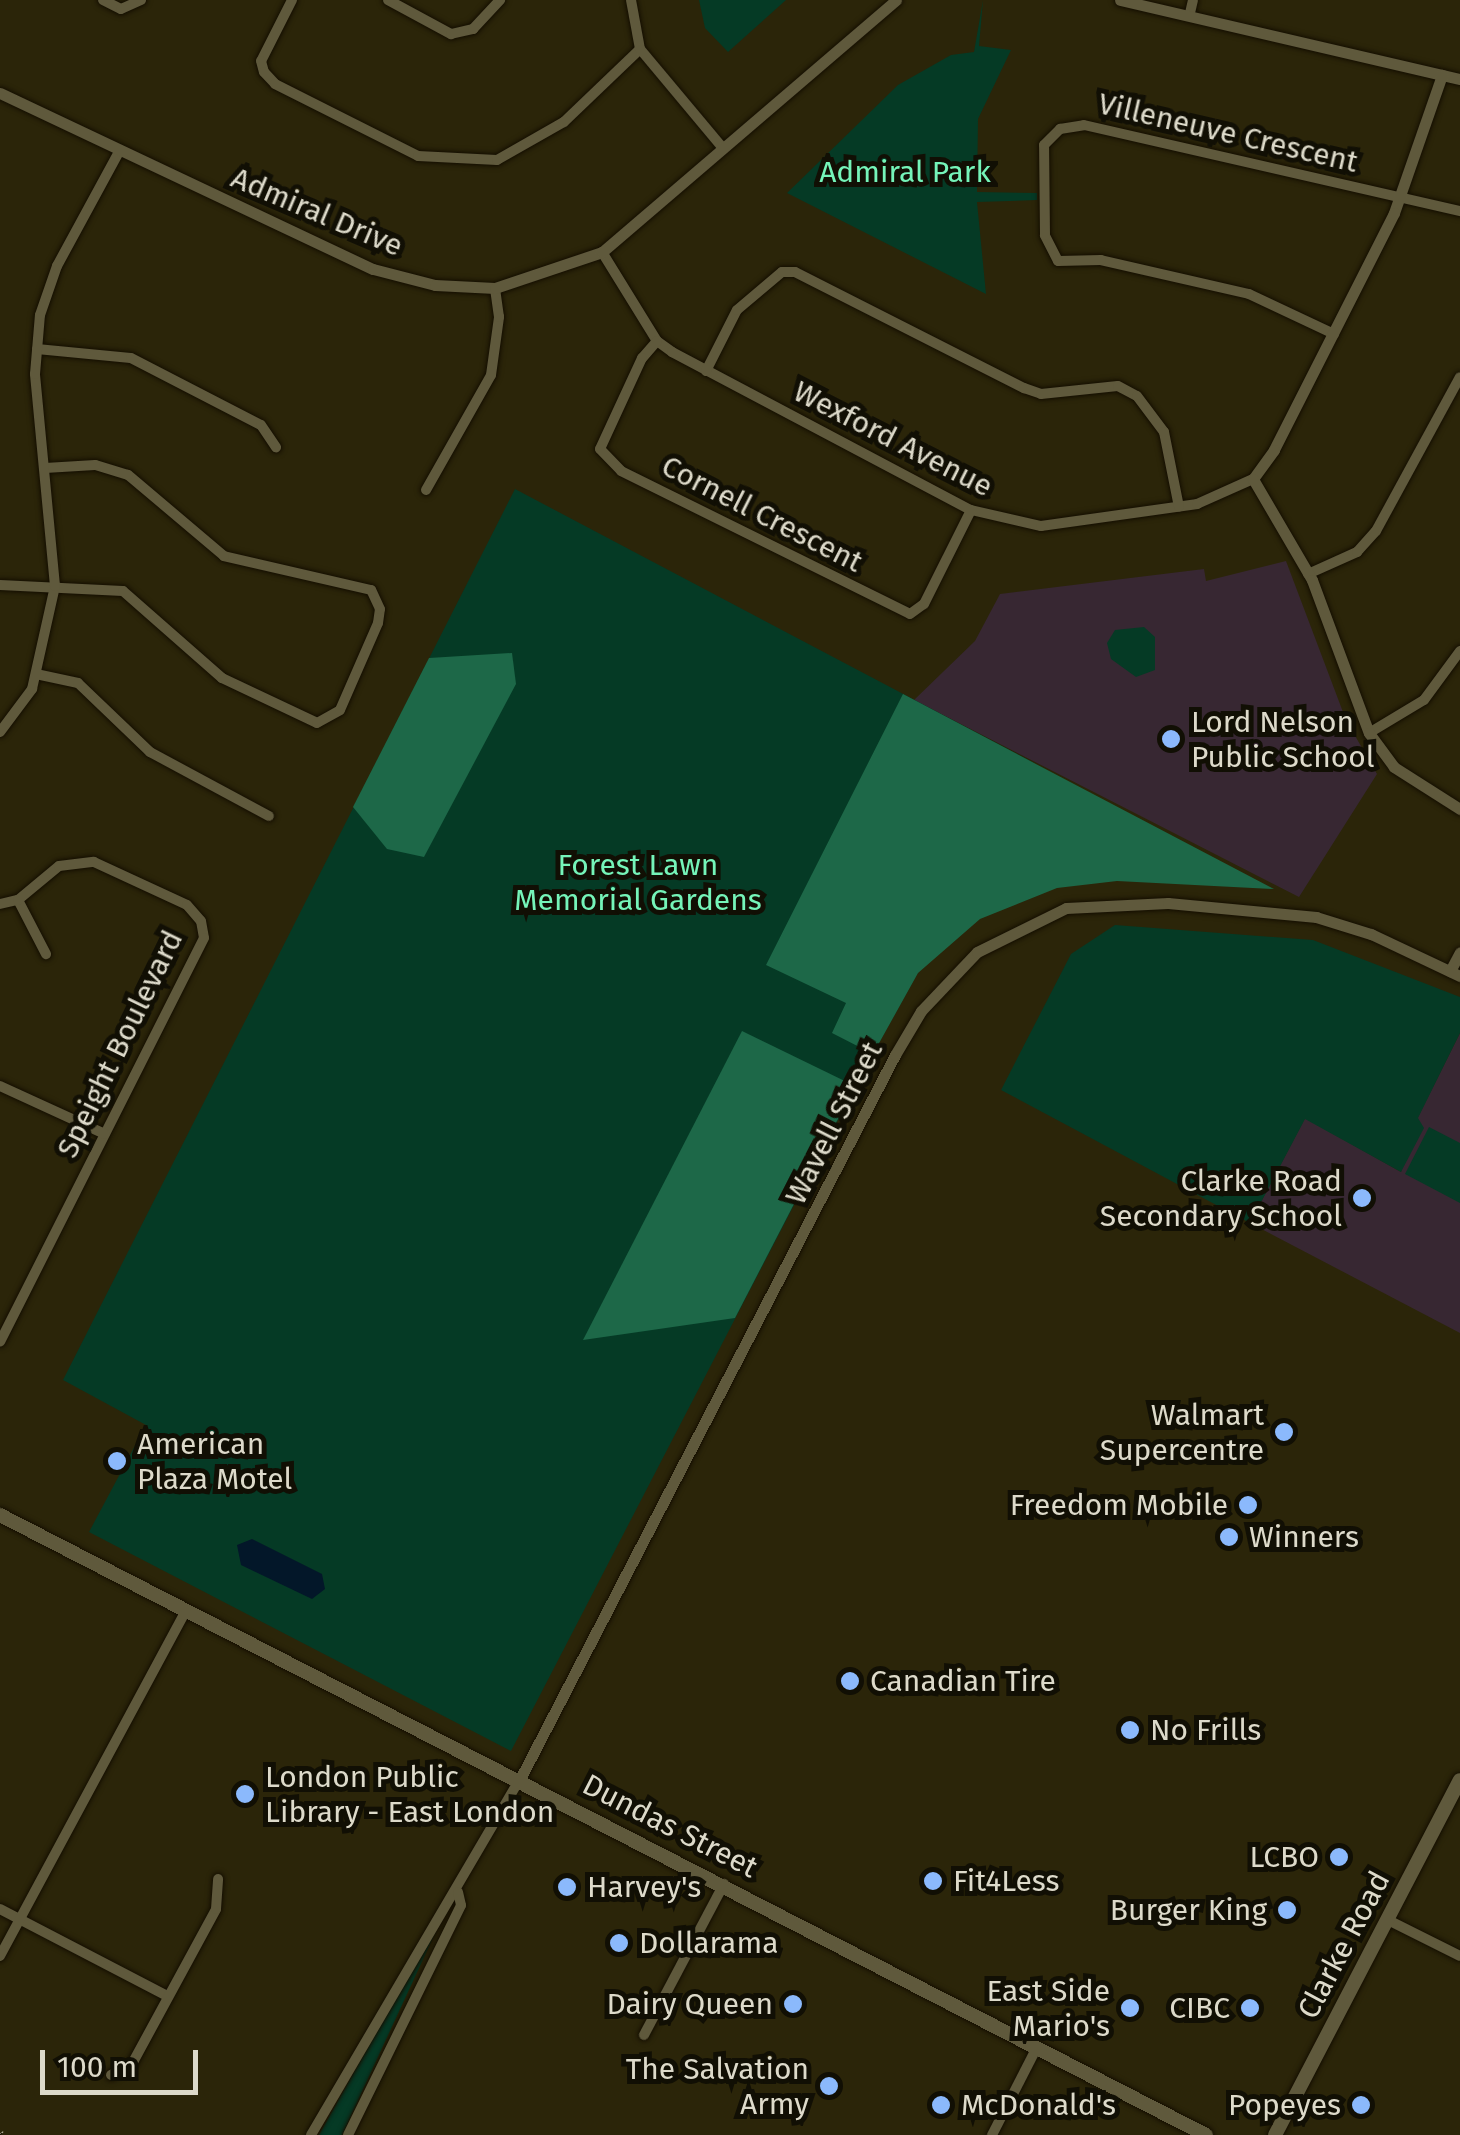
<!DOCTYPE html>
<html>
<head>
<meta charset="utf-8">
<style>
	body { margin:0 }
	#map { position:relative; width:1460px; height:2135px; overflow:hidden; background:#2b2509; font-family:"Fira Sans",sans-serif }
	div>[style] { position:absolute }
	.education>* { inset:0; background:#372732 }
	.green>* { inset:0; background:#053a25 }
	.forest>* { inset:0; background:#1d6848 }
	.water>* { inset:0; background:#031729 }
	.roads { filter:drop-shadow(0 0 2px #140e00) drop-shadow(0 0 2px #140e00) }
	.minor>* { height:10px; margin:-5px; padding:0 5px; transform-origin:5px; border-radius:5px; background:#5f593c }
	.tertiary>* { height:11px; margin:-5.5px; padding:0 5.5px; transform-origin:5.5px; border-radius:5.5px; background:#5f593c }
	.secondary>* { height:14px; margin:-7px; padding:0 7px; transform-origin:7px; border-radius:7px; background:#5f593c }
	.rail>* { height:8px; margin-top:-4px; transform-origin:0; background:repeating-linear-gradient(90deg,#110f04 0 11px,#c6c2b1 0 22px); box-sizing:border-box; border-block:2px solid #c6c2b1 }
	.dots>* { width:28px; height:28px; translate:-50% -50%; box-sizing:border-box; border:5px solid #110f04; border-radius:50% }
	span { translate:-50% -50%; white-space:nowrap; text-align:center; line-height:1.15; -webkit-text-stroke:10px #110f04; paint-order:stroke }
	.street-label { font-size:30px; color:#dddaca }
	.park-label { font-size:30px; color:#75f4b9 }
	.poi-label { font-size:30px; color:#dddaca }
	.left { translate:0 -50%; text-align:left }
	.right { translate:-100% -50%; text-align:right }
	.scale { position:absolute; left:40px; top:2050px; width:158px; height:45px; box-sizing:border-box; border:5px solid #dddaca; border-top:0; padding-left:12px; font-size:30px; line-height:35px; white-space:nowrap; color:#dddaca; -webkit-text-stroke:8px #110f04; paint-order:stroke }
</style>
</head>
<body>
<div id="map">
	<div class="education">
		<div style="clip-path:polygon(1286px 561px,1346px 720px,1377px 774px,1299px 897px,914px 700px,975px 641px,1000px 594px,1204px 569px,1206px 581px)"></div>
		<div style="clip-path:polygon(1460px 1033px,1460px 1333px,1250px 1223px,1305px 1118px,1401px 1172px,1417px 1119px)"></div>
	</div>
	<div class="green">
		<div style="clip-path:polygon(699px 0,786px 0,728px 52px,705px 28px)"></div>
		<div style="clip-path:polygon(983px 0,979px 46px,1011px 50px,978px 119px,977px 192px,1037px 193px,1037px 200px,977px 202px,986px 294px,787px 193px,898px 85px,951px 55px,974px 52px)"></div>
		<div style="clip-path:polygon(515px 489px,1034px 763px,865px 1068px,511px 1751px,89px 1532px,146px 1425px,63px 1380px)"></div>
		<div style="clip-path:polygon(1144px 627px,1155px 637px,1155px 670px,1136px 677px,1111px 659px,1107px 643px,1115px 630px)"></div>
		<div style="clip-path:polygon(1115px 925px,1313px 940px,1460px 997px,1460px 1033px,1418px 1118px,1424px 1128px,1401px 1172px,1305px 1119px,1250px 1223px,1001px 1090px,1071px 954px)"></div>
		<div style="clip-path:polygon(1429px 1127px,1460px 1143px,1460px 1203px,1405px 1174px)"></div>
		<div style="clip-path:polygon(450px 1901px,342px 2135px,319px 2135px)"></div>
	</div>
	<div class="forest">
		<div style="clip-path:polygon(512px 653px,516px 684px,424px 857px,387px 849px,353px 807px,429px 658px)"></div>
		<div style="clip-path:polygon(903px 694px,1034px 763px,1274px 889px,1117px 881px,1057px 888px,980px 919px,918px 973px,873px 1054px,832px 1033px,846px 1003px,766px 965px)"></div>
		<div style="clip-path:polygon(742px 1031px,855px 1086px,735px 1318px,583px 1340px)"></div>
	</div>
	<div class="water">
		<div style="clip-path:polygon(252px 1539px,322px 1574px,325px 1589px,312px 1599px,241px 1565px,237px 1545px)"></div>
	</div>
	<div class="roads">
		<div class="minor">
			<div style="left:103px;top:0;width:20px;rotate:27deg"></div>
			<div style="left:121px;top:9px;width:22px;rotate:-24deg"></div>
			<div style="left:292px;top:0;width:68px;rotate:116.9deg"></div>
			<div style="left:261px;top:61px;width:11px;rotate:75deg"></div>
			<div style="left:264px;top:72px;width:16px;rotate:47deg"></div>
			<div style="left:275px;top:84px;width:160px;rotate:26.7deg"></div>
			<div style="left:418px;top:156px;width:79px;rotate:2.9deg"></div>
			<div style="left:497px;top:160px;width:77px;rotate:-29.6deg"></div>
			<div style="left:564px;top:122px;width:105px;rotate:-43.8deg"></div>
			<div style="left:388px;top:0;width:72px;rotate:28.4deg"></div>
			<div style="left:451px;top:34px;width:23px;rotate:-13deg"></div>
			<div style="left:473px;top:29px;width:40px;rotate:-47deg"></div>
			<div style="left:631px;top:0;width:50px;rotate:79.6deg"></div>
			<div style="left:640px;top:49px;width:128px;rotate:50.1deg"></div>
			<div style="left:1190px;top:13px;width:13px;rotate:-77deg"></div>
			<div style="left:602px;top:252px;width:105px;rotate:58.3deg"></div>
			<div style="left:657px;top:341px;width:19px;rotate:36deg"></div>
			<div style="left:672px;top:352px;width:338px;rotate:27.9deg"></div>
			<div style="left:971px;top:510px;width:72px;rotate:12.9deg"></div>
			<div style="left:1041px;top:526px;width:158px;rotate:-8deg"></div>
			<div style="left:1197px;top:504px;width:61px;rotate:-24.1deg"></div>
			<div style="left:1334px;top:334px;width:94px;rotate:-154.8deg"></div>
			<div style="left:1249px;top:294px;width:152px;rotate:-167.1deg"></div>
			<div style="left:1101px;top:260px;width:43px;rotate:178.7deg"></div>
			<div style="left:1058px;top:261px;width:29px;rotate:-117deg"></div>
			<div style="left:1045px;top:235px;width:90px;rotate:-90.6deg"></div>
			<div style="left:1044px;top:145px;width:23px;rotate:-45deg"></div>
			<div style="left:1060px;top:129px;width:24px;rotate:-9deg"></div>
			<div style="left:1084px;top:125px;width:386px;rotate:12.9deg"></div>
			<div style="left:657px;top:341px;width:23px;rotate:131deg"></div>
			<div style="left:642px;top:358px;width:100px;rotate:114.8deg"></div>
			<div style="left:600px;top:449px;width:30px;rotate:46deg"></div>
			<div style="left:621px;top:471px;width:322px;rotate:26.3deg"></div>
			<div style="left:910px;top:614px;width:17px;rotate:-36deg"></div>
			<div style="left:924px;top:604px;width:105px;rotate:-63.4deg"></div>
			<div style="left:37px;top:349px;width:94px;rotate:5.5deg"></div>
			<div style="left:131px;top:358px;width:146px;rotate:27.3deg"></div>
			<div style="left:261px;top:425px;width:27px;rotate:56deg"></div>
			<div style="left:706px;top:371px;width:68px;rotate:-63.1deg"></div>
			<div style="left:737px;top:310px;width:59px;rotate:-40.2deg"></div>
			<div style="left:782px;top:272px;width:13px"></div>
			<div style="left:795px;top:272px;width:257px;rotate:26.9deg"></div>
			<div style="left:1024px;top:388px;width:18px;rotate:19deg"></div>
			<div style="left:1041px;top:394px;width:77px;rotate:-5.9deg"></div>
			<div style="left:1118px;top:386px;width:21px;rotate:28deg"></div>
			<div style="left:1137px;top:396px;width:45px;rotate:53.1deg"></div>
			<div style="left:1164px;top:432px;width:76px;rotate:78.7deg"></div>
			<div style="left:426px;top:490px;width:132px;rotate:-60.5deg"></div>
			<div style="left:491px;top:375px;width:59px;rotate:-82.1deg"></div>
			<div style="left:499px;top:317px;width:29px;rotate:-98deg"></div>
			<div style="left:1308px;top:574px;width:54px;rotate:-24.2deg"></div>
			<div style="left:1357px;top:552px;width:28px;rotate:-48deg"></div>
			<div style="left:1376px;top:531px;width:175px;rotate:-61.4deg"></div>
			<div style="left:0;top:585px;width:123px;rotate:2.8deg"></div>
			<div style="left:123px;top:591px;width:132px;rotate:41.3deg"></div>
			<div style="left:222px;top:678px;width:105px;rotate:25.3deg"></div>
			<div style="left:317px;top:723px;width:26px;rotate:-29deg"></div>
			<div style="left:340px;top:710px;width:95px;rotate:-66.4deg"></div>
			<div style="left:378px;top:623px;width:14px;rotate:-82deg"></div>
			<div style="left:380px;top:609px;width:21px;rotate:-115deg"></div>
			<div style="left:371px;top:590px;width:151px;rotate:-167deg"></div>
			<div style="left:224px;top:556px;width:126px;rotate:-139.8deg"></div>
			<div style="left:128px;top:475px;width:34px;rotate:-163deg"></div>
			<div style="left:95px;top:465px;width:50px;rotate:176.6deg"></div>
			<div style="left:36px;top:674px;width:43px;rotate:12.1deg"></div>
			<div style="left:78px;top:683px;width:100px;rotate:43.8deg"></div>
			<div style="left:150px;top:752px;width:135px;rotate:28.3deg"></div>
			<div style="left:0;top:732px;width:54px;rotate:-53.3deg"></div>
			<div style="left:32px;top:689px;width:106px;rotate:-77.4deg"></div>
			<div style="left:55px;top:586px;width:213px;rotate:-95.4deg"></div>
			<div style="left:35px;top:374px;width:59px;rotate:-85.2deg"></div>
			<div style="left:40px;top:315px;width:52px;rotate:-70.9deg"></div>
			<div style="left:57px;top:266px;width:132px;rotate:-61.5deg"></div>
			<div style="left:1369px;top:733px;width:64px;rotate:-31deg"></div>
			<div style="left:1424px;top:700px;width:61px;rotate:-53.7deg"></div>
			<div style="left:18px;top:900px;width:61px;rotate:62.6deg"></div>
			<div style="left:0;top:904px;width:18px;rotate:-13deg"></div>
			<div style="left:18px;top:900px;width:53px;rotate:-39.7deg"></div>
			<div style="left:59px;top:866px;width:35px;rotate:-7deg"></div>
			<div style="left:94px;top:862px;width:102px;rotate:24.8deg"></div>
			<div style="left:187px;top:905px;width:21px;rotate:49deg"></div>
			<div style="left:201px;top:921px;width:17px;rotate:80deg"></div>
			<div style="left:204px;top:938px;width:452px;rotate:116.8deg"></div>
			<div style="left:0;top:1086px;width:115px;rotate:24.6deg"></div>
			<div style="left:0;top:1909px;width:188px;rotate:27.5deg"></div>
			<div style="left:1388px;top:1920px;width:80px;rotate:26.6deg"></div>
			<div style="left:0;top:1956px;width:391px;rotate:-61.7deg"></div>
			<div style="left:644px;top:2035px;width:171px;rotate:-62.1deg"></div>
			<div style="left:111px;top:2075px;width:24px;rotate:-28deg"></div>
			<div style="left:132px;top:2064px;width:176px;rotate:-61.5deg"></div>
			<div style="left:216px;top:1909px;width:30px;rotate:-86deg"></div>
			<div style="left:311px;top:2135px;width:413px;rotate:-59.6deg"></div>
			<div style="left:348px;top:2135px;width:256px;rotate:-63.8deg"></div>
			<div style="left:461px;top:1905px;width:13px;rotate:-103deg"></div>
			<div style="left:992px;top:2135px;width:99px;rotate:-62.9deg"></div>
		</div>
		<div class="tertiary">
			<div style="left:1120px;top:0;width:349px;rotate:13.1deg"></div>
			<div style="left:1442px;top:75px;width:146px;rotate:109.2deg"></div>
			<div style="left:1394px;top:213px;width:266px;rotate:116.9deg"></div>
			<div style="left:1274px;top:450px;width:36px;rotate:126deg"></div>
			<div style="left:1253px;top:479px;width:117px;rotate:59.7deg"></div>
			<div style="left:1312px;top:580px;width:163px;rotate:69.6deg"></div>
			<div style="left:1369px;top:733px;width:42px;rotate:53.7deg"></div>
			<div style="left:1394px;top:767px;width:78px;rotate:32.5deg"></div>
			<div style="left:0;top:93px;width:412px;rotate:25.3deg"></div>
			<div style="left:373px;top:269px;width:64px;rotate:14.5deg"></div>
			<div style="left:435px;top:285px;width:60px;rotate:2.9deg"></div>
			<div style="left:495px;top:288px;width:113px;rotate:-18.6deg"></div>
			<div style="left:602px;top:252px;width:387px;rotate:-40.6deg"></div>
			<div style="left:1450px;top:971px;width:21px;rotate:-62deg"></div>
			<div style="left:520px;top:1779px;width:815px;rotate:-62.62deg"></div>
			<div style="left:895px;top:1055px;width:51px;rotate:-59.4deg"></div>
			<div style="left:921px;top:1011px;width:81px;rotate:-46.5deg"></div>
			<div style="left:977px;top:952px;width:99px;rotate:-26.3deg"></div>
			<div style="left:1066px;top:908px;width:102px;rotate:-2.8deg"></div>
			<div style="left:1168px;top:903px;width:149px;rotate:5.4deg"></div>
			<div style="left:1316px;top:917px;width:58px;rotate:17.2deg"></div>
			<div style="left:1371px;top:934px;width:98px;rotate:25.3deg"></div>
		</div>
		<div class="secondary">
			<div style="left:0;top:1515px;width:1356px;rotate:27.21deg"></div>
			<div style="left:1275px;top:2135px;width:400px;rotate:-62.5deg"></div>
		</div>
	</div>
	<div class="rail">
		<div style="left:0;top:2134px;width:1px;rotate:45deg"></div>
	</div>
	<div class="dots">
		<div style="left:1171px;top:739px;background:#8bb9fc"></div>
		<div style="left:1362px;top:1198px;background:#8bb9fc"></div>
		<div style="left:1284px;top:1432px;background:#8bb9fc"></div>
		<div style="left:117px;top:1461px;background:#8bb9fc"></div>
		<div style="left:1248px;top:1505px;background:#8bb9fc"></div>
		<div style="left:1229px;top:1537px;background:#8bb9fc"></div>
		<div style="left:850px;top:1681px;background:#8bb9fc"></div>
		<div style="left:1130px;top:1730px;background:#8bb9fc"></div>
		<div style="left:245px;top:1794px;background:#8bb9fc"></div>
		<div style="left:1339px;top:1857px;background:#8bb9fc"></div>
		<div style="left:933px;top:1881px;background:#8bb9fc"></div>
		<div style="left:567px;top:1887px;background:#8bb9fc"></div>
		<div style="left:1287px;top:1910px;background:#8bb9fc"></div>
		<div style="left:619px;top:1943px;background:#8bb9fc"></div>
		<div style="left:793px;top:2004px;background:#8bb9fc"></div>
		<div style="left:1130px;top:2008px;background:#8bb9fc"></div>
		<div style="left:1250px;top:2008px;background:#8bb9fc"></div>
		<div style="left:829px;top:2086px;background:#8bb9fc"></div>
		<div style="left:941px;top:2105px;background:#8bb9fc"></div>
		<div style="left:1361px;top:2105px;background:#8bb9fc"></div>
	</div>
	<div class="street-label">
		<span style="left:1228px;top:133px;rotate:13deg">Villeneuve Crescent</span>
		<span style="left:317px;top:212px;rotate:23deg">Admiral Drive</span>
		<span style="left:893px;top:439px;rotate:27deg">Wexford Avenue</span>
		<span style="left:762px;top:514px;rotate:27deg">Cornell Crescent</span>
		<span style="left:120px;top:1044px;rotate:-64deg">Speight Boulevard</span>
		<span style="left:834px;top:1123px;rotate:-63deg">Wavell Street</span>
		<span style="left:670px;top:1826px;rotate:27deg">Dundas Street</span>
		<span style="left:1344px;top:1945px;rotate:-62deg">Clarke Road</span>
	</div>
	<div class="park-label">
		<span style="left:905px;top:172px">Admiral Park</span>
		<span style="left:638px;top:882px">Forest Lawn<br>Memorial Gardens</span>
	</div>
	<div class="poi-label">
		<span class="left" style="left:1191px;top:739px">Lord Nelson<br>Public School</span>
		<span class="right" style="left:1342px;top:1198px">Clarke Road<br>Secondary School</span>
		<span class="right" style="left:1264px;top:1432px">Walmart<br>Supercentre</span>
		<span class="left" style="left:137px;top:1461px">American<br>Plaza Motel</span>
		<span class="right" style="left:1228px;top:1505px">Freedom Mobile</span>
		<span class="left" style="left:1249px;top:1537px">Winners</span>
		<span class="left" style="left:870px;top:1681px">Canadian Tire</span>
		<span class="left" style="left:1150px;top:1730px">No Frills</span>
		<span class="left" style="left:265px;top:1794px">London Public<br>Library - East London</span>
		<span class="right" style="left:1319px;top:1857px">LCBO</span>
		<span class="left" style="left:953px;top:1881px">Fit4Less</span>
		<span class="left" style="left:587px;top:1887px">Harvey's</span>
		<span class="right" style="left:1267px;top:1910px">Burger King</span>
		<span class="left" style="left:639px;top:1943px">Dollarama</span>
		<span class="right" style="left:1110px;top:2008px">East Side<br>Mario's</span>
		<span class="right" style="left:773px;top:2004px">Dairy Queen</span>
		<span class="right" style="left:1230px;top:2008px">CIBC</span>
		<span class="right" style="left:809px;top:2086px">The Salvation<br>Army</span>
		<span class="left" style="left:961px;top:2105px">McDonald's</span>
		<span class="right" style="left:1341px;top:2105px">Popeyes</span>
	</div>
	<div class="scale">100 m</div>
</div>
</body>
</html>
